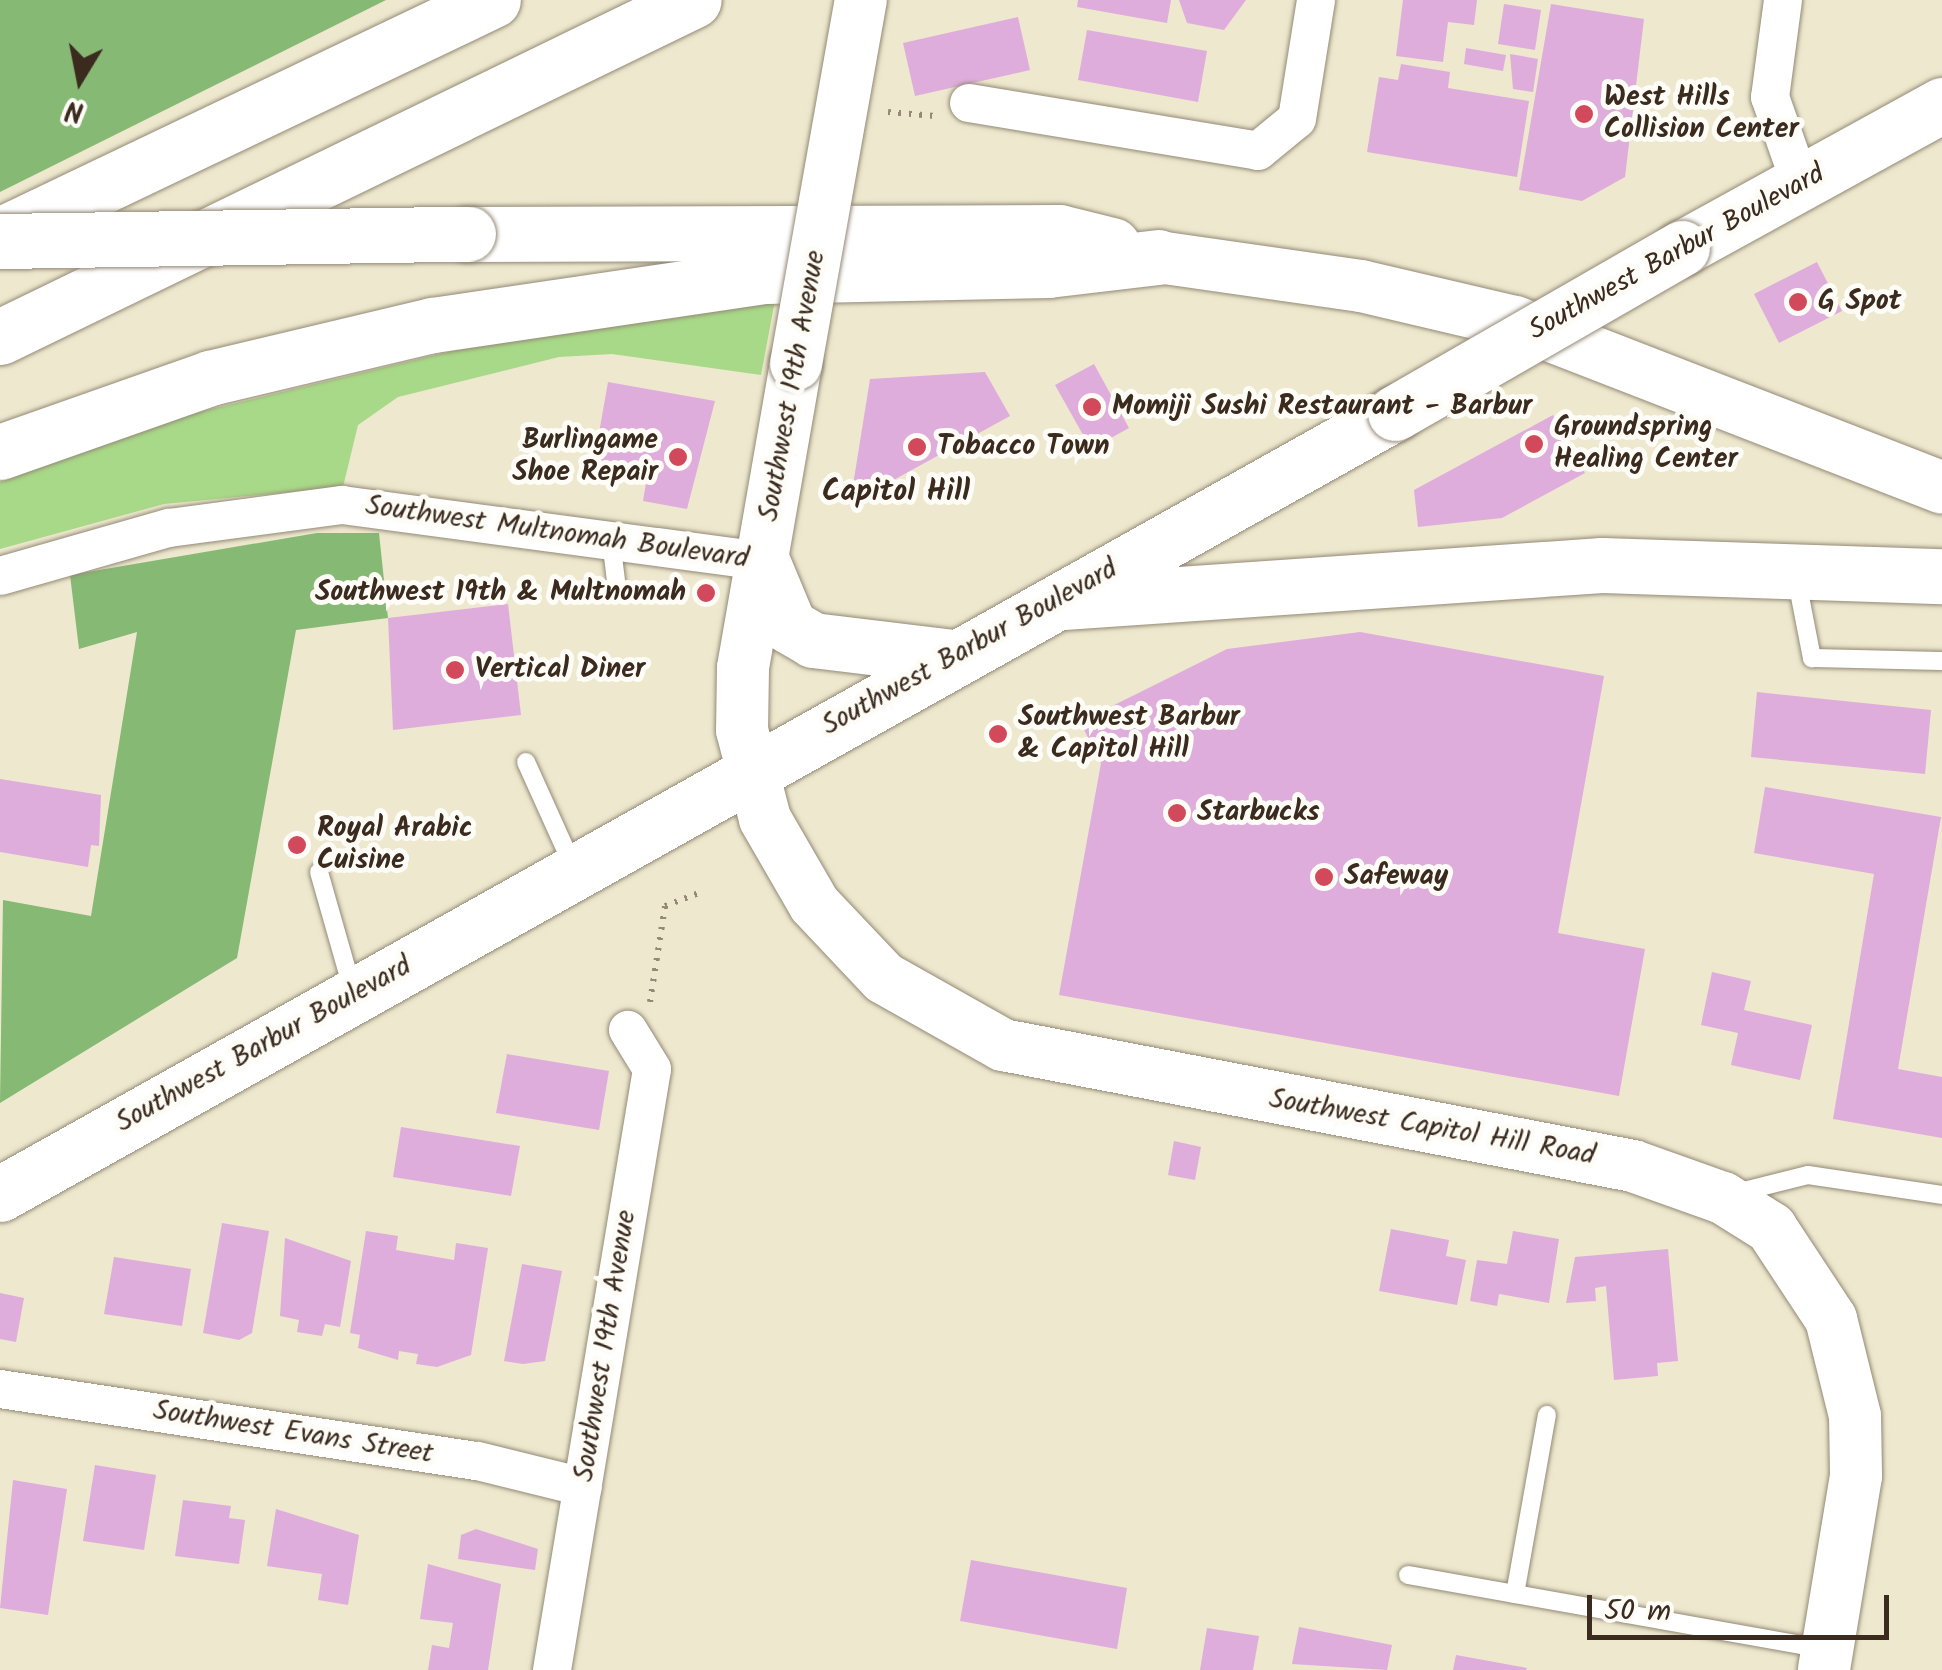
<!DOCTYPE html>
<html>
<head>
<meta charset="utf-8">
<style>
	body { margin:0 }
	#map { position:relative; width:1942px; height:1670px; overflow:hidden; background:#ede8ce; font-family:Kalam,sans-serif }
	div>[style] { position:absolute }
	.green>* { inset:0; background:#a8d988 }
	.forest>* { inset:0; background:#86b974 }
	.building>* { inset:0; background:#dfaddc }
	.path>* { height:6px; margin-top:-3px; transform-origin:0; background:repeating-linear-gradient(90deg,#948976 0 2.5px,transparent 0 10.5px) }
	.roads { filter:drop-shadow(0 0 2px #948976) drop-shadow(0 0 2px #948976) }
	.lane>* { height:18px; margin:-9px; padding:0 9px; transform-origin:9px; border-radius:9px; background:#fff }
	.street>* { height:38px; margin:-19px; padding:0 19px; transform-origin:19px; border-radius:19px; background:#fff }
	.secondary>* { height:52px; margin:-26px; padding:0 26px; transform-origin:26px; border-radius:26px; background:#fff }
	.primary>* { height:55px; margin:-27.5px; padding:0 27.5px; transform-origin:27.5px; border-radius:27.5px; background:#fff }
	.highway>* { height:55px; margin:-27.5px; padding:0 27.5px; transform-origin:27.5px; border-radius:27.5px; background:#fff }
	.bridges { filter:drop-shadow(0 0 2px #948976) drop-shadow(0 0 2px #948976) }
	.secondary-bridge>* { height:52px; margin:-26px; padding:0 26px; transform-origin:26px; border-radius:26px; background:#fff }
	.primary-bridge>* { height:55px; margin:-27.5px; padding:0 27.5px; transform-origin:27.5px; border-radius:27.5px; background:#fff }
	.highway-bridge>* { height:55px; margin:-27.5px; padding:0 27.5px; transform-origin:27.5px; border-radius:27.5px; background:#fff }
	.dots>* { width:28px; height:28px; translate:-50% -50%; box-sizing:border-box; border:5px solid #fdfcf7; border-radius:50% }
	span { translate:-50% -50%; white-space:nowrap; text-align:center; line-height:1.15; -webkit-text-stroke:10px #fdfcf7; paint-order:stroke }
	.poi-label { font-size:28px; color:#3b2a1e; font-weight:700 }
	.left { translate:0 -50%; text-align:left }
	.right { translate:-100% -50%; text-align:right }
	.street-label { font-size:28px; color:#3b2a1e }
	.neighbourhood-label { font-size:30px; color:#3b2a1e; font-weight:700 }
	.north { position:absolute; left:30px; top:30px; width:100px; height:100px; -webkit-text-stroke:8px #fdfcf7; paint-order:stroke; rotate:190deg; font-size:28px; font-weight:700; line-height:40px; text-align:center; color:#3b2a1e }
	.north::after { content:''; display:block; margin:auto; width:35px; height:45px; background:#3b2a1e; clip-path:polygon(50% 0,100% 100%,50% 72%,0 100%) }
	.scale { position:absolute; left:1587px; top:1595px; width:302px; height:45px; box-sizing:border-box; border:5px solid #3b2a1e; border-top:0; padding-left:12px; font-size:30px; line-height:35px; white-space:nowrap; color:#3b2a1e; -webkit-text-stroke:8px #fdfcf7; paint-order:stroke }
</style>
</head>
<body>
<div id="map">
	<div class="green">
		<div style="clip-path:polygon(776px 295px,761px 375px,612px 354px,559px 357px,398px 397px,358px 425px,343px 487px,164px 504px,0 549px,0 482px,157px 422px,572px 322px)"></div>
	</div>
	<div class="forest">
		<div style="clip-path:polygon(0 0,386px 0,0 192px)"></div>
		<div style="clip-path:polygon(317px 533px,379px 533px,388px 618px,296px 630px,237px 958px,0 1103px,3px 900px,91px 916px,137px 632px,79px 649px,70px 575px)"></div>
	</div>
	<div class="building">
		<div style="clip-path:polygon(1078px 0,1171px 0,1167px 23px,1077px 7px)"></div>
		<div style="clip-path:polygon(1179px 0,1246px 0,1224px 30px,1187px 23px)"></div>
		<div style="clip-path:polygon(1403px 0,1477px 0,1474px 25px,1448px 22px,1443px 62px,1396px 56px)"></div>
		<div style="clip-path:polygon(1504px 4px,1541px 10px,1535px 50px,1498px 44px)"></div>
		<div style="clip-path:polygon(1551px 4px,1644px 19px,1625px 177px,1582px 201px,1519px 190px)"></div>
		<div style="clip-path:polygon(1018px 17px,1030px 70px,915px 96px,903px 43px)"></div>
		<div style="clip-path:polygon(1087px 30px,1207px 51px,1198px 102px,1078px 80px)"></div>
		<div style="clip-path:polygon(1466px 48px,1506px 55px,1503px 71px,1464px 64px)"></div>
		<div style="clip-path:polygon(1510px 54px,1538px 59px,1533px 92px,1513px 89px)"></div>
		<div style="clip-path:polygon(1401px 64px,1450px 72px,1448px 88px,1529px 101px,1517px 177px,1367px 152px,1379px 77px,1398px 80px)"></div>
		<div style="clip-path:polygon(1817px 262px,1842px 311px,1779px 343px,1754px 294px)"></div>
		<div style="clip-path:polygon(1094px 364px,1129px 428px,1091px 449px,1055px 385px)"></div>
		<div style="clip-path:polygon(985px 372px,1010px 416px,850px 504px,870px 379px)"></div>
		<div style="clip-path:polygon(608px 382px,715px 401px,687px 509px,643px 501px,647px 477px,593px 467px)"></div>
		<div style="clip-path:polygon(1553px 415px,1585px 473px,1502px 518px,1418px 527px,1414px 490px)"></div>
		<div style="clip-path:polygon(508px 604px,521px 715px,393px 730px,388px 618px)"></div>
		<div style="clip-path:polygon(1360px 632px,1604px 676px,1558px 933px,1645px 949px,1619px 1096px,1059px 995px,1101px 763px,1080px 722px,1227px 649px)"></div>
		<div style="clip-path:polygon(1757px 692px,1931px 710px,1925px 774px,1751px 757px)"></div>
		<div style="clip-path:polygon(0 779px,101px 795px,99px 846px,91px 845px,88px 867px,0 852px)"></div>
		<div style="clip-path:polygon(1765px 787px,1941px 817px,1898px 1069px,1942px 1077px,1942px 1138px,1833px 1119px,1874px 874px,1754px 853px)"></div>
		<div style="clip-path:polygon(1712px 972px,1751px 981px,1744px 1010px,1812px 1025px,1800px 1080px,1731px 1065px,1738px 1033px,1701px 1025px)"></div>
		<div style="clip-path:polygon(507px 1054px,609px 1071px,599px 1130px,496px 1113px)"></div>
		<div style="clip-path:polygon(401px 1127px,520px 1146px,511px 1196px,393px 1177px)"></div>
		<div style="clip-path:polygon(1174px 1141px,1201px 1147px,1195px 1180px,1168px 1175px)"></div>
		<div style="clip-path:polygon(222px 1223px,269px 1231px,252px 1333px,239px 1340px,203px 1333px)"></div>
		<div style="clip-path:polygon(1391px 1229px,1449px 1240px,1446px 1256px,1466px 1260px,1457px 1305px,1379px 1291px)"></div>
		<div style="clip-path:polygon(366px 1231px,398px 1236px,396px 1250px,454px 1260px,456px 1243px,488px 1248px,471px 1355px,437px 1367px,416px 1364px,418px 1354px,399px 1351px,398px 1360px,358px 1348px,360px 1335px,350px 1333px)"></div>
		<div style="clip-path:polygon(1513px 1231px,1559px 1239px,1549px 1303px,1499px 1294px,1497px 1306px,1470px 1301px,1477px 1260px,1507px 1264px)"></div>
		<div style="clip-path:polygon(285px 1238px,351px 1261px,340px 1327px,325px 1324px,322px 1336px,297px 1332px,299px 1320px,280px 1316px)"></div>
		<div style="clip-path:polygon(1668px 1249px,1678px 1361px,1657px 1363px,1658px 1376px,1614px 1380px,1606px 1286px,1595px 1288px,1596px 1301px,1566px 1303px,1575px 1257px)"></div>
		<div style="clip-path:polygon(114px 1257px,191px 1269px,182px 1326px,104px 1314px)"></div>
		<div style="clip-path:polygon(522px 1264px,562px 1271px,545px 1361px,523px 1364px,504px 1361px)"></div>
		<div style="clip-path:polygon(0 1293px,24px 1298px,16px 1342px,0 1339px)"></div>
		<div style="clip-path:polygon(95px 1465px,156px 1475px,144px 1550px,83px 1541px)"></div>
		<div style="clip-path:polygon(13px 1480px,67px 1489px,48px 1615px,0 1608px)"></div>
		<div style="clip-path:polygon(183px 1500px,231px 1506px,229px 1518px,245px 1520px,239px 1564px,175px 1556px)"></div>
		<div style="clip-path:polygon(276px 1509px,359px 1535px,348px 1605px,318px 1600px,322px 1574px,267px 1566px)"></div>
		<div style="clip-path:polygon(476px 1529px,538px 1549px,535px 1570px,458px 1559px,461px 1535px)"></div>
		<div style="clip-path:polygon(971px 1560px,1127px 1588px,1117px 1649px,960px 1621px)"></div>
		<div style="clip-path:polygon(428px 1564px,501px 1584px,488px 1670px,428px 1670px,432px 1645px,449px 1648px,453px 1623px,420px 1619px)"></div>
		<div style="clip-path:polygon(1299px 1627px,1392px 1645px,1387px 1670px,1292px 1664px)"></div>
		<div style="clip-path:polygon(1207px 1628px,1259px 1636px,1253px 1670px,1200px 1670px)"></div>
		<div style="clip-path:polygon(1456px 1655px,1527px 1668px,1526px 1670px,1453px 1670px)"></div>
	</div>
	<div class="path">
		<div style="left:888px;top:112px;width:47px;rotate:4.9deg"></div>
		<div style="left:650px;top:1002px;width:97px;rotate:-81.1deg"></div>
		<div style="left:665px;top:906px;width:39px;rotate:-21deg"></div>
	</div>
	<div class="roads">
		<div class="lane">
			<div style="left:611px;top:540px;width:49px;rotate:83deg"></div>
			<div style="left:1796px;top:576px;width:84px;rotate:79deg"></div>
			<div style="left:1812px;top:658px;width:130px;rotate:1.3deg"></div>
			<div style="left:526px;top:762px;width:114px;rotate:65.7deg"></div>
			<div style="left:319px;top:872px;width:124px;rotate:74.1deg"></div>
			<div style="left:1736px;top:1193px;width:74px;rotate:-14deg"></div>
			<div style="left:1808px;top:1175px;width:135px;rotate:8.5deg"></div>
			<div style="left:1408px;top:1575px;width:421px;rotate:10.1deg"></div>
			<div style="left:1515px;top:1594px;width:182px;rotate:-79.9deg"></div>
		</div>
		<div class="street">
			<div style="left:1783px;top:0;width:98px;rotate:97.6deg"></div>
			<div style="left:1770px;top:97px;width:90px;rotate:70.6deg"></div>
			<div style="left:969px;top:103px;width:293px;rotate:9.4deg"></div>
			<div style="left:1258px;top:151px;width:50px;rotate:-39.4deg"></div>
			<div style="left:1297px;top:119px;width:121px;rotate:-80.9deg"></div>
			<div style="left:0;top:576px;width:176px;rotate:-15.9deg"></div>
			<div style="left:169px;top:528px;width:175px;rotate:-7.6deg"></div>
			<div style="left:342px;top:505px;width:424px;rotate:7.6deg"></div>
			<div style="left:0;top:1389px;width:483px;rotate:8.6deg"></div>
			<div style="left:478px;top:1461px;width:108px;rotate:13.9deg"></div>
			<div style="left:552px;top:1670px;width:609px;rotate:-80.55deg"></div>
			<div style="left:652px;top:1069px;width:46px;rotate:-121.6deg"></div>
		</div>
		<div class="secondary">
			<div style="left:1158px;top:257px;width:205px;rotate:8.1deg"></div>
			<div style="left:1361px;top:286px;width:158px;rotate:13.2deg"></div>
			<div style="left:1515px;top:322px;width:458px;rotate:21.2deg"></div>
			<div style="left:796px;top:364px;width:309px;rotate:99.9deg"></div>
			<div style="left:743px;top:668px;width:62px;rotate:90.9deg"></div>
			<div style="left:742px;top:730px;width:92px;rotate:75.5deg"></div>
			<div style="left:765px;top:819px;width:98px;rotate:60deg"></div>
			<div style="left:814px;top:904px;width:102px;rotate:46.6deg"></div>
			<div style="left:884px;top:978px;width:137px;rotate:29.4deg"></div>
			<div style="left:1003px;top:1045px;width:642px;rotate:10.87deg"></div>
			<div style="left:1633px;top:1166px;width:96px;rotate:19.6deg"></div>
			<div style="left:1723px;top:1198px;width:57px;rotate:32deg"></div>
			<div style="left:1771px;top:1228px;width:109px;rotate:56.6deg"></div>
			<div style="left:1831px;top:1319px;width:100px;rotate:76.1deg"></div>
			<div style="left:1855px;top:1416px;width:60px;rotate:89deg"></div>
			<div style="left:1856px;top:1476px;width:197px;rotate:99.4deg"></div>
		</div>
		<div class="primary">
			<div style="left:1682px;top:248px;width:297px;rotate:-28.8deg"></div>
			<div style="left:762px;top:561px;width:70px;rotate:67.4deg"></div>
			<div style="left:789px;top:626px;width:28px;rotate:30deg"></div>
			<div style="left:813px;top:640px;width:141px;rotate:6.9deg"></div>
			<div style="left:1063px;top:602px;width:540px;rotate:-3.93deg"></div>
			<div style="left:1602px;top:565px;width:340px;rotate:1.9deg"></div>
			<div style="left:0;top:1194px;width:1599px;rotate:-29.24deg"></div>
		</div>
		<div class="highway">
			<div style="left:468px;top:234px;width:591px;rotate:-0.19deg"></div>
			<div style="left:1059px;top:232px;width:55px;rotate:13.8deg"></div>
			<div style="left:0;top:235px;width:546px;rotate:-25.49deg"></div>
			<div style="left:0;top:337px;width:771px;rotate:-25.9deg"></div>
			<div style="left:0;top:452px;width:223px;rotate:-19.4deg"></div>
			<div style="left:210px;top:378px;width:229px;rotate:-13.4deg"></div>
			<div style="left:433px;top:325px;width:336px;rotate:-8.4deg"></div>
			<div style="left:765px;top:276px;width:283px;rotate:-1.2deg"></div>
			<div style="left:1048px;top:270px;width:111px;rotate:-6.7deg"></div>
		</div>
	</div>
	<div class="bridges">
		<div class="secondary-bridge">
			<div style="left:796px;top:364px;width:370px;rotate:-79.9deg"></div>
		</div>
		<div class="primary-bridge">
			<div style="left:1395px;top:413px;width:331px;rotate:-29.9deg"></div>
		</div>
		<div class="highway-bridge">
			<div style="left:0;top:241px;width:468px;rotate:-0.9deg"></div>
		</div>
	</div>
	<div class="dots">
		<div style="left:1584px;top:114px;background:#d1495b"></div>
		<div style="left:1798px;top:302px;background:#d1495b"></div>
		<div style="left:1092px;top:407px;background:#d1495b"></div>
		<div style="left:1534px;top:444px;background:#d1495b"></div>
		<div style="left:917px;top:447px;background:#d1495b"></div>
		<div style="left:678px;top:457px;background:#d1495b"></div>
		<div style="left:706px;top:593px;background:#d1495b"></div>
		<div style="left:455px;top:670px;background:#d1495b"></div>
		<div style="left:998px;top:734px;background:#d1495b"></div>
		<div style="left:1177px;top:813px;background:#d1495b"></div>
		<div style="left:297px;top:845px;background:#d1495b"></div>
		<div style="left:1324px;top:877px;background:#d1495b"></div>
	</div>
	<div class="poi-label">
		<span class="left" style="left:1604px;top:114px">West Hills<br>Collision Center</span>
		<span class="left" style="left:1818px;top:302px">G Spot</span>
		<span class="left" style="left:1112px;top:407px">Momiji Sushi Restaurant - Barbur</span>
		<span class="left" style="left:1554px;top:444px">Groundspring<br>Healing Center</span>
		<span class="right" style="left:658px;top:457px">Burlingame<br>Shoe Repair</span>
		<span class="left" style="left:937px;top:447px">Tobacco Town</span>
		<span class="right" style="left:686px;top:593px">Southwest 19th &amp; Multnomah</span>
		<span class="left" style="left:475px;top:670px">Vertical Diner</span>
		<span class="left" style="left:1018px;top:734px">Southwest Barbur<br>&amp; Capitol Hill</span>
		<span class="left" style="left:1197px;top:813px">Starbucks</span>
		<span class="left" style="left:317px;top:845px">Royal Arabic<br>Cuisine</span>
		<span class="left" style="left:1344px;top:877px">Safeway</span>
	</div>
	<div class="street-label">
		<span style="left:1677px;top:253px;rotate:-29deg">Southwest Barbur Boulevard</span>
		<span style="left:793px;top:386px;rotate:-80deg">Southwest 19th Avenue</span>
		<span style="left:557px;top:533px;rotate:8deg">Southwest Multnomah Boulevard</span>
		<span style="left:970px;top:648px;rotate:-29deg">Southwest Barbur Boulevard</span>
		<span style="left:264px;top:1045px;rotate:-29deg">Southwest Barbur Boulevard</span>
		<span style="left:1432px;top:1128px;rotate:10deg">Southwest Capitol Hill Road</span>
		<span style="left:606px;top:1346px;rotate:-81deg">Southwest 19th Avenue</span>
		<span style="left:293px;top:1433px;rotate:9deg">Southwest Evans Street</span>
	</div>
	<div class="neighbourhood-label">
		<span style="left:896px;top:492px">Capitol Hill</span>
	</div>
	<div class="north">N</div>
	<div class="scale">50 m</div>
</div>
</body>
</html>
